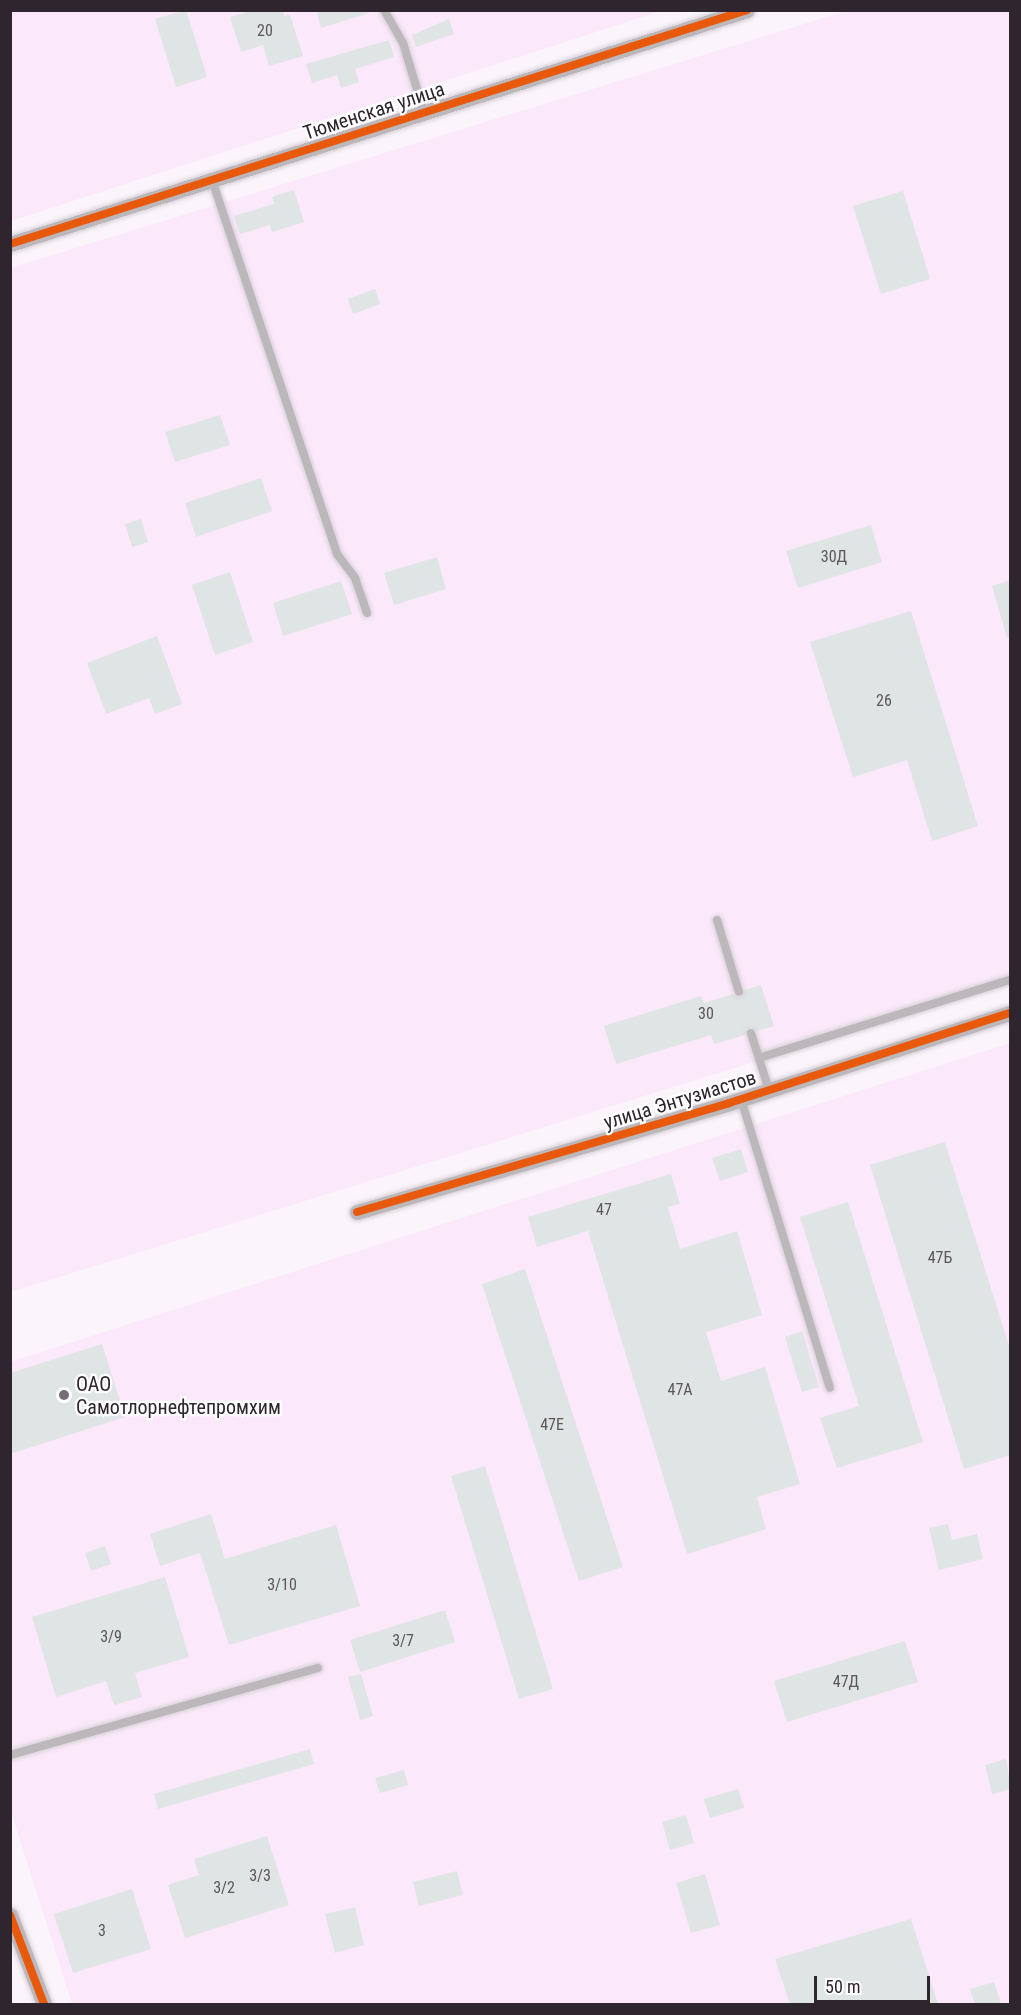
<!DOCTYPE html>
<html>
<head>
<meta charset="utf-8">
<style>
	body { margin:0 }
	#map { position:relative; width:1021px; height:2015px; overflow:hidden; background:#fbf5fb; font-family:"Roboto Condensed",sans-serif }
	div>[style] { position:absolute }
	.built>* { inset:0; background:#fbe9fb }
	.building>* { inset:0; background:#dfe4e4 }
	.roads { filter:drop-shadow(0 0 2px #d5d0d5) drop-shadow(0 0 2px #d5d0d5) }
	.lane>* { height:8px; margin:-4px; padding:0 4px; transform-origin:4px; border-radius:4px; background:#bbb7bb }
	.street>* { height:15px; margin:-7.5px; padding:0 7.5px; transform-origin:7.5px; border-radius:7.5px; background:#bbb7bb }
	.cycleway>* { height:8px; margin:-4px; padding:0 4px; transform-origin:4px; border-radius:4px; background:#e8590c }
	.dots>* { width:16px; height:16px; translate:-50% -50%; box-sizing:border-box; border:3px solid #fff; border-radius:50% }
	span { translate:-50% -50%; white-space:nowrap; text-align:center; line-height:1.15; -webkit-text-stroke:4.5px #fff; paint-order:stroke }
	.number-label { font-size:16px; color:#5c565d }
	.number-label span { -webkit-text-stroke-width:0 }
	.street-label { font-size:20px; color:#2f252f }
	.poi-label { font-size:20px; color:#2f252f }
	.left { translate:0 -50%; text-align:left }
	.frame { position:absolute; inset:0; border:12px solid #2f252f; pointer-events:none }
	.scale { position:absolute; left:814px; top:1976px; width:116px; height:27px; box-sizing:border-box; border:3px solid #2f252f; border-top:0; padding-left:8px; font-size:18px; line-height:21px; white-space:nowrap; color:#2f252f; -webkit-text-stroke:4px #fff; paint-order:stroke }
</style>
</head>
<body>
<div id="map">
	<div class="built">
		<div style="clip-path:polygon(11px 10px,661px 11px,11px 221px)"></div>
		<div style="clip-path:polygon(846px 11px,1010px 11px,1010px 983px,11px 1292px,10px 268px)"></div>
		<div style="clip-path:polygon(1010px 1043px,1010px 2004px,72px 2004px,11px 1812px,10px 1362px)"></div>
	</div>
	<div class="building">
		<div style="clip-path:polygon(186px 10px,207px 77px,176px 87px,155px 19px)"></div>
		<div style="clip-path:polygon(253px 10px,283px 10px,284px 16px,290px 15px,303px 56px,269px 66px,263px 45px,241px 52px,230px 17px)"></div>
		<div style="clip-path:polygon(316px 10px,369px 10px,369px 13px,321px 28px)"></div>
		<div style="clip-path:polygon(449px 19px,454px 34px,416px 47px,412px 35px)"></div>
		<div style="clip-path:polygon(389px 40px,394px 57px,355px 69px,359px 82px,341px 88px,337px 75px,312px 83px,306px 64px)"></div>
		<div style="clip-path:polygon(294px 190px,304px 222px,272px 232px,270px 225px,240px 234px,234px 216px,274px 204px,272px 197px)"></div>
		<div style="clip-path:polygon(903px 191px,930px 279px,881px 294px,853px 206px)"></div>
		<div style="clip-path:polygon(375px 289px,380px 304px,353px 314px,348px 299px)"></div>
		<div style="clip-path:polygon(220px 415px,230px 445px,175px 462px,165px 432px)"></div>
		<div style="clip-path:polygon(261px 478px,272px 511px,196px 537px,185px 503px)"></div>
		<div style="clip-path:polygon(141px 519px,148px 542px,132px 547px,125px 524px)"></div>
		<div style="clip-path:polygon(871px 525px,882px 562px,798px 588px,786px 551px)"></div>
		<div style="clip-path:polygon(437px 557px,446px 589px,394px 605px,384px 573px)"></div>
		<div style="clip-path:polygon(230px 572px,253px 642px,215px 655px,192px 585px)"></div>
		<div style="clip-path:polygon(1011px 580px,1011px 637px,1007px 638px,992px 586px)"></div>
		<div style="clip-path:polygon(341px 581px,352px 614px,283px 636px,273px 603px)"></div>
		<div style="clip-path:polygon(911px 611px,978px 826px,932px 841px,907px 760px,853px 777px,810px 642px)"></div>
		<div style="clip-path:polygon(157px 636px,182px 704px,155px 714px,149px 698px,106px 714px,87px 663px)"></div>
		<div style="clip-path:polygon(761px 985px,774px 1026px,757px 1031px,750px 1027px,745px 1035px,714px 1044px,711px 1035px,616px 1064px,604px 1026px,701px 996px,704px 1003px,733px 994px,740px 998px,745px 990px)"></div>
		<div style="clip-path:polygon(945px 1142px,1011px 1352px,1011px 1455px,964px 1469px,870px 1165px)"></div>
		<div style="clip-path:polygon(741px 1149px,748px 1172px,720px 1181px,712px 1158px)"></div>
		<div style="clip-path:polygon(671px 1174px,680px 1204px,668px 1207px,680px 1249px,737px 1231px,762px 1315px,706px 1332px,721px 1381px,765px 1367px,800px 1484px,757px 1497px,766px 1529px,687px 1554px,588px 1231px,537px 1247px,528px 1217px)"></div>
		<div style="clip-path:polygon(848px 1202px,923px 1442px,837px 1468px,820px 1418px,859px 1406px,800px 1217px)"></div>
		<div style="clip-path:polygon(525px 1269px,623px 1567px,579px 1581px,482px 1284px)"></div>
		<div style="clip-path:polygon(802px 1331px,819px 1387px,802px 1392px,785px 1337px)"></div>
		<div style="clip-path:polygon(102px 1344px,125px 1417px,10px 1454px,10px 1373px)"></div>
		<div style="clip-path:polygon(485px 1466px,553px 1689px,519px 1699px,451px 1476px)"></div>
		<div style="clip-path:polygon(211px 1514px,225px 1559px,336px 1525px,360px 1606px,229px 1645px,200px 1553px,160px 1566px,150px 1534px)"></div>
		<div style="clip-path:polygon(948px 1524px,952px 1540px,977px 1534px,983px 1559px,939px 1570px,929px 1528px)"></div>
		<div style="clip-path:polygon(105px 1546px,111px 1564px,91px 1571px,85px 1553px)"></div>
		<div style="clip-path:polygon(165px 1577px,189px 1657px,135px 1673px,142px 1697px,114px 1705px,106px 1681px,56px 1697px,32px 1617px)"></div>
		<div style="clip-path:polygon(445px 1610px,455px 1642px,360px 1672px,350px 1640px)"></div>
		<div style="clip-path:polygon(905px 1641px,918px 1682px,787px 1722px,774px 1681px)"></div>
		<div style="clip-path:polygon(361px 1674px,373px 1716px,360px 1720px,348px 1677px)"></div>
		<div style="clip-path:polygon(310px 1749px,314px 1764px,158px 1809px,154px 1794px)"></div>
		<div style="clip-path:polygon(1006px 1759px,1011px 1789px,992px 1794px,985px 1765px)"></div>
		<div style="clip-path:polygon(404px 1770px,408px 1785px,380px 1793px,375px 1778px)"></div>
		<div style="clip-path:polygon(738px 1789px,744px 1808px,710px 1818px,704px 1799px)"></div>
		<div style="clip-path:polygon(686px 1815px,694px 1843px,670px 1850px,662px 1822px)"></div>
		<div style="clip-path:polygon(267px 1836px,289px 1905px,185px 1938px,168px 1885px,199px 1875px,194px 1859px)"></div>
		<div style="clip-path:polygon(457px 1871px,463px 1895px,419px 1906px,413px 1882px)"></div>
		<div style="clip-path:polygon(705px 1874px,720px 1925px,691px 1933px,676px 1883px)"></div>
		<div style="clip-path:polygon(132px 1889px,151px 1949px,73px 1973px,54px 1914px)"></div>
		<div style="clip-path:polygon(355px 1907px,364px 1945px,335px 1953px,325px 1914px)"></div>
		<div style="clip-path:polygon(911px 1919px,938px 2004px,790px 2004px,775px 1959px)"></div>
		<div style="clip-path:polygon(994px 1982px,1001px 2004px,975px 2004px,970px 1989px)"></div>
	</div>
	<div class="roads">
		<div class="lane">
			<div style="left:384px;top:10px;width:38px;rotate:60deg"></div>
			<div style="left:403px;top:43px;width:72px;rotate:73.1deg"></div>
			<div style="left:212px;top:180px;width:394px;rotate:71.5deg"></div>
			<div style="left:337px;top:554px;width:30px;rotate:53deg"></div>
			<div style="left:355px;top:578px;width:37px;rotate:71deg"></div>
			<div style="left:717px;top:920px;width:75px;rotate:73deg"></div>
			<div style="left:751px;top:1033px;width:60px;rotate:72.5deg"></div>
			<div style="left:759px;top:1058px;width:263px;rotate:-17.3deg"></div>
			<div style="left:741px;top:1099px;width:302px;rotate:72.9deg"></div>
			<div style="left:10px;top:1755px;width:320px;rotate:-15.8deg"></div>
		</div>
		<div class="street">
			<div style="left:10px;top:244px;width:773px;rotate:-17.61deg"></div>
			<div style="left:357px;top:1212px;width:388px;rotate:-16.3deg"></div>
			<div style="left:729px;top:1103px;width:295px;rotate:-17.8deg"></div>
			<div style="left:10px;top:1915px;width:95px;rotate:69.1deg"></div>
		</div>
	</div>
	<div class="cycleway">
		<div style="left:10px;top:244px;width:773px;rotate:-17.61deg"></div>
		<div style="left:357px;top:1212px;width:388px;rotate:-16.3deg"></div>
		<div style="left:729px;top:1103px;width:295px;rotate:-17.8deg"></div>
		<div style="left:10px;top:1915px;width:95px;rotate:69.1deg"></div>
	</div>
	<div class="dots">
		<div style="left:64px;top:1395px;background:#766e76"></div>
	</div>
	<div class="number-label">
		<span style="left:265px;top:31px">20</span>
		<span style="left:834px;top:557px">30Д</span>
		<span style="left:884px;top:701px">26</span>
		<span style="left:706px;top:1014px">30</span>
		<span style="left:604px;top:1210px">47</span>
		<span style="left:940px;top:1258px">47Б</span>
		<span style="left:680px;top:1390px">47А</span>
		<span style="left:552px;top:1425px">47Е</span>
		<span style="left:282px;top:1585px">3/10</span>
		<span style="left:111px;top:1637px">3/9</span>
		<span style="left:403px;top:1641px">3/7</span>
		<span style="left:846px;top:1682px">47Д</span>
		<span style="left:260px;top:1876px">3/3</span>
		<span style="left:224px;top:1888px">3/2</span>
		<span style="left:102px;top:1931px">3</span>
	</div>
	<div class="street-label">
		<span style="left:374px;top:111px;rotate:-18deg">Тюменская улица</span>
		<span style="left:680px;top:1100px;rotate:-17deg">улица Энтузиастов</span>
	</div>
	<div class="poi-label">
		<span class="left" style="left:76px;top:1396px">ОАО<br>Самотлорнефтепромхим</span>
	</div>
	<div class="frame"></div>
	<div class="scale">50 m</div>
</div>
</body>
</html>
